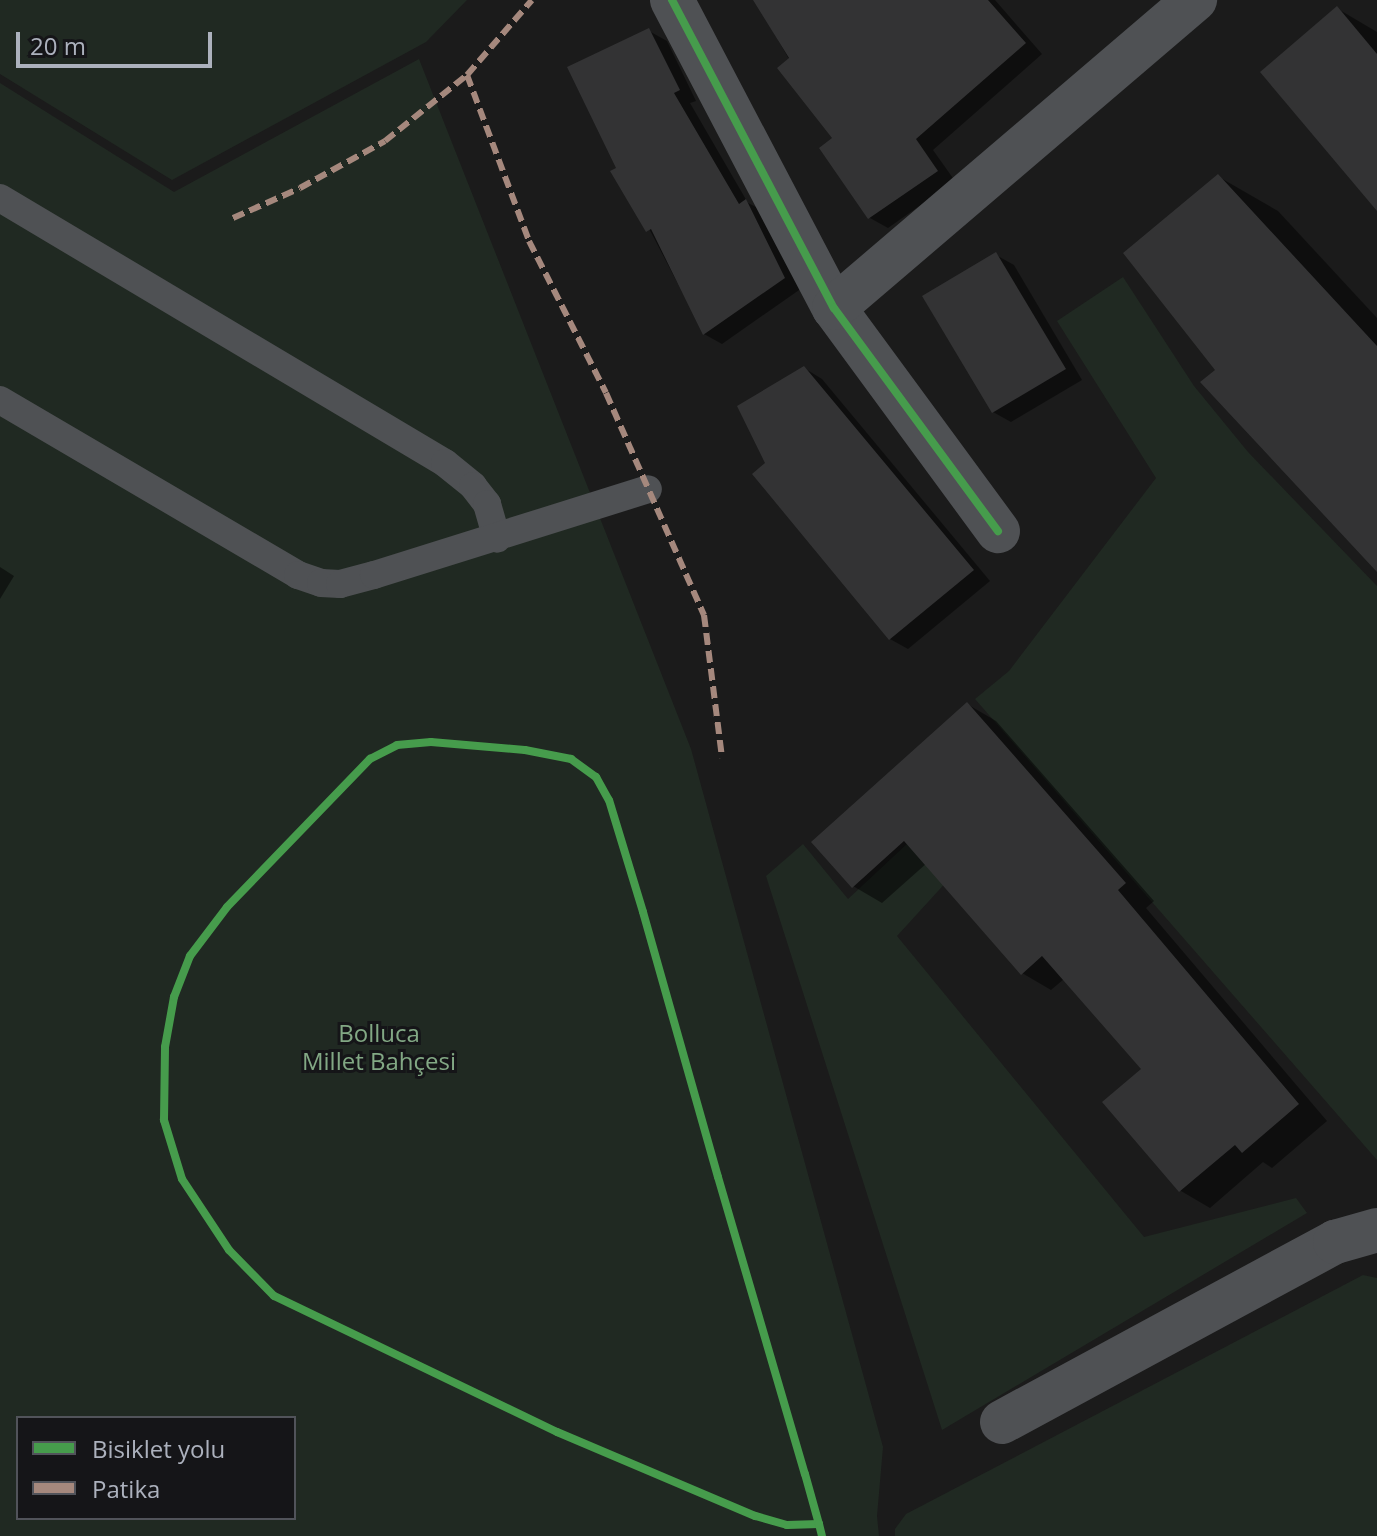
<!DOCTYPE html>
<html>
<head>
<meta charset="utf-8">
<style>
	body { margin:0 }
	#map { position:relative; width:1377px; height:1536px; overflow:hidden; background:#1b1b1b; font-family:"Open Sans",sans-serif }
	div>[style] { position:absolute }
	.green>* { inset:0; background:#202922 }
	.shadow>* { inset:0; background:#0007 }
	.building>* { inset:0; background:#333334 }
	.lane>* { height:28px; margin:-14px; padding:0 14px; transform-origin:14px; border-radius:14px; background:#4f5154 }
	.street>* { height:44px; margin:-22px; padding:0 22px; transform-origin:22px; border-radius:22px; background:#4f5154 }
	.quiet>* { height:6px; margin-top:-3px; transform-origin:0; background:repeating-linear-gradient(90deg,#a5887d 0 12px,transparent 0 18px) }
	.cycleway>* { height:8px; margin:-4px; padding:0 4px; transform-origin:4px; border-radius:4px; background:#469c4c }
	span { translate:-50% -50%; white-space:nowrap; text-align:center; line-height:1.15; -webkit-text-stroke:6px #151518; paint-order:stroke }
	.park-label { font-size:24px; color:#82a884 }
	.legend { position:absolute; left:16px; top:1416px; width:280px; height:104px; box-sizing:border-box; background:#151518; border:2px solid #51535a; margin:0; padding:10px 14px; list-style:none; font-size:24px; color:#acb1bd }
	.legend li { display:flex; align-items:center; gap:16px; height:40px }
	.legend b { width:40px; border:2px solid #51535a }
	.scale { position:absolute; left:16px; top:32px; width:196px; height:36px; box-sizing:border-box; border:4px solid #acb1bd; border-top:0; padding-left:10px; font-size:24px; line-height:28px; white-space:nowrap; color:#acb1bd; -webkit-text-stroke:6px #151518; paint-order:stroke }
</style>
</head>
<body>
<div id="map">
	<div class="green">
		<div style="clip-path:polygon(0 0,467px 0,426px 42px,172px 180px,0 74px)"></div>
		<div style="clip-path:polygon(evenodd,419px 59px,691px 749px,883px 1447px,877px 1516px,879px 1536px,0 1536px,0 83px,174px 192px,419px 59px,18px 1418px,294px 1418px,294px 1518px,18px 1518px,18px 1418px)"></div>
		<div style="clip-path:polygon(1123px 277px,1194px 386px,1248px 452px,1377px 586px,1377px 1160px,975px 699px,1009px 671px,1156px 478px,1057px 321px)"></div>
		<div style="clip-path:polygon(924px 828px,960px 867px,897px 936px,1144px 1237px,1296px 1198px,1307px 1213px,942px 1430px,766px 876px,803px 844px,848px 899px)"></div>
		<div style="clip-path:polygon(1363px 1275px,1377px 1278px,1377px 1536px,895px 1536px,895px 1529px,906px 1514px)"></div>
	</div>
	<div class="shadow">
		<div style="clip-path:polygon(755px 0,995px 0,1042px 54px,933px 150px,955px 181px,888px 228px,870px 218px,822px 148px,835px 139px)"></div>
		<div style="clip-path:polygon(1338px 9px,1377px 32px,1377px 208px)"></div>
		<div style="clip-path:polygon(649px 31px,667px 41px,696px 101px,690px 103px,748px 203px,764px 211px,802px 288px,722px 344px,704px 334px,618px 169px)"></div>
		<div style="clip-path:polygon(1219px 177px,1278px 211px,1377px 318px,1377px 569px,1218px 371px)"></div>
		<div style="clip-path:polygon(996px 255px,1014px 265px,1082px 380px,1011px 422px,993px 412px)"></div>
		<div style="clip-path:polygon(804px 368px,822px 379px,990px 581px,908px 649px,890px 639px,768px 464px)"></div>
		<div style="clip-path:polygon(0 567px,14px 576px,0 599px)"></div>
		<div style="clip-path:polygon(967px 704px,996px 721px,1154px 901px,1146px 908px,1327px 1121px,1272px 1168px,1263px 1162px,1210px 1208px,1181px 1191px,1105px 1102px,1144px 1070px,1064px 979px,1051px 990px,1022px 973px,927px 863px,882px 903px,853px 886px)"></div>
	</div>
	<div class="building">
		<div style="clip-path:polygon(753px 0,988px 0,1026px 43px,916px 139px,938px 171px,868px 219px,819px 148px,832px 138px,777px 68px,789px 58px)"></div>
		<div style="clip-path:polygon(1337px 6px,1377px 54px,1377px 211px,1260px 72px)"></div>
		<div style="clip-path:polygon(649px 28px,680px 90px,674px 93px,739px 204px,746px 199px,785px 278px,703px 335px,651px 229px,646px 232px,610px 171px,616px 168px,567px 67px)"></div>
		<div style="clip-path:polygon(1218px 174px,1377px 346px,1377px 572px,1200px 382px,1215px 370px,1123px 253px)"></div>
		<div style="clip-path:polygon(996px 252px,1066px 369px,992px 413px,922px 296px)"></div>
		<div style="clip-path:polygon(804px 366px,974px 570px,889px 640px,752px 474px,765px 463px,737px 406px)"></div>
		<div style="clip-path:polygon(967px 702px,1126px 883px,1118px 890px,1299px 1104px,1242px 1153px,1235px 1145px,1179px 1192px,1102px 1102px,1141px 1069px,1042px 956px,1021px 975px,904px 841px,852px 888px,811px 842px)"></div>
	</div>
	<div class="lane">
		<div style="left:0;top:198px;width:518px;rotate:30.77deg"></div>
		<div style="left:445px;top:463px;width:36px;rotate:39deg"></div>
		<div style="left:473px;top:486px;width:23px;rotate:52deg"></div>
		<div style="left:487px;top:504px;width:36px;rotate:74deg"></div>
		<div style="left:0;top:400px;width:346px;rotate:30.4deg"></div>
		<div style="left:298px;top:575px;width:24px;rotate:19deg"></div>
		<div style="left:321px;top:583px;width:19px;rotate:3deg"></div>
		<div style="left:340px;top:584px;width:35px;rotate:-15deg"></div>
		<div style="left:374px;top:575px;width:287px;rotate:-17.4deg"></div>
	</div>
	<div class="street">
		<div style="left:672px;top:0;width:348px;rotate:62.3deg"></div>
		<div style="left:834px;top:308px;width:277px;rotate:53.7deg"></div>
		<div style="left:834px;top:308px;width:475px;rotate:-40.5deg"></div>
		<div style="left:1002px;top:1422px;width:379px;rotate:-28.4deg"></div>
		<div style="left:1335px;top:1242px;width:44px;rotate:-15.9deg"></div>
	</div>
	<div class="quiet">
		<div style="left:467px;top:75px;width:177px;rotate:69.5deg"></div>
		<div style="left:529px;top:241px;width:170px;rotate:63.1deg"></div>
		<div style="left:606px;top:393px;width:243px;rotate:66.2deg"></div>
		<div style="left:704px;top:615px;width:144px;rotate:82.8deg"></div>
		<div style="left:233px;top:218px;width:73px;rotate:-24.1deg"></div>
		<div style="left:300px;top:188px;width:97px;rotate:-28.9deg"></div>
		<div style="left:385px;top:141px;width:105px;rotate:-38.8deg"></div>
		<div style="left:467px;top:75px;width:99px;rotate:-49.1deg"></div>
	</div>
	<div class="cycleway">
		<div style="left:672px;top:0;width:348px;rotate:62.3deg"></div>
		<div style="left:834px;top:308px;width:277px;rotate:53.7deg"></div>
		<div style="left:819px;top:1524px;width:32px;rotate:178deg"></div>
		<div style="left:787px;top:1525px;width:33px;rotate:-164deg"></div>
		<div style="left:755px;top:1516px;width:215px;rotate:-157deg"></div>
		<div style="left:557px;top:1432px;width:314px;rotate:-154.3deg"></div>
		<div style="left:274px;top:1296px;width:64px;rotate:-134.4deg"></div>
		<div style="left:229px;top:1250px;width:85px;rotate:-123.5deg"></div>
		<div style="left:182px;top:1179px;width:62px;rotate:-107deg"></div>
		<div style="left:164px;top:1120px;width:73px;rotate:-89.2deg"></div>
		<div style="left:165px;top:1047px;width:51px;rotate:-79.8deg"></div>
		<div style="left:174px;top:997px;width:44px;rotate:-68.7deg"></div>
		<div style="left:190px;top:956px;width:61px;rotate:-52.9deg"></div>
		<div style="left:227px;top:907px;width:206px;rotate:-46deg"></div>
		<div style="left:370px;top:759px;width:30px;rotate:-27deg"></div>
		<div style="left:397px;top:745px;width:34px;rotate:-5deg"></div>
		<div style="left:431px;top:742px;width:94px;rotate:4.9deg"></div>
		<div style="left:525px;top:750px;width:47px;rotate:11.1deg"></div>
		<div style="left:571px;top:759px;width:31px;rotate:36deg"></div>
		<div style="left:596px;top:777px;width:26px;rotate:61deg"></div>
		<div style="left:609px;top:800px;width:117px;rotate:73.1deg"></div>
		<div style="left:643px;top:912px;width:275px;rotate:74.2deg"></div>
		<div style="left:718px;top:1177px;width:309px;rotate:73.7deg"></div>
		<div style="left:805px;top:1474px;width:52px;rotate:74.4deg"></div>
		<div style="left:819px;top:1524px;width:12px;rotate:76deg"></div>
	</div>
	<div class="park-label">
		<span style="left:379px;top:1047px">Bolluca<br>Millet Bahçesi</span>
	</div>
	<ul class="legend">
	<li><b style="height:10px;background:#469c4c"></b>Bisiklet yolu</li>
	<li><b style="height:10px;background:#a5887d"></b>Patika</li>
	</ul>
	<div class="scale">20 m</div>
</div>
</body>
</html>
